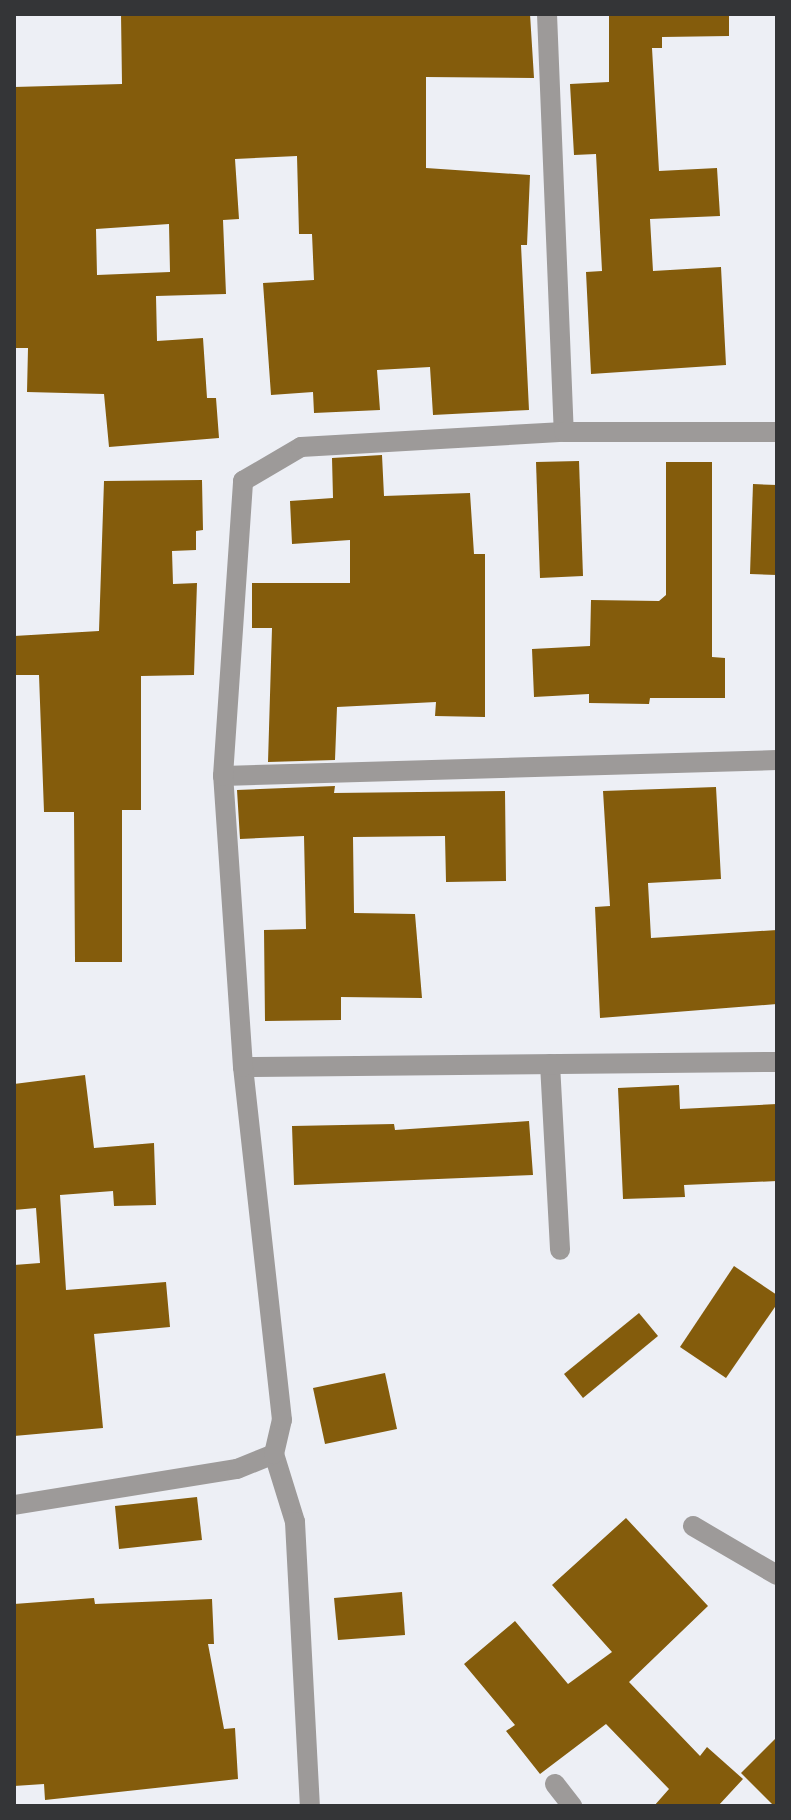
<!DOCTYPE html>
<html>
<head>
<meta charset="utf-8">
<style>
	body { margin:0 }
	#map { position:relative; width:791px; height:1820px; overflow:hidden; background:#edeff5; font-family:"Source Sans 3",sans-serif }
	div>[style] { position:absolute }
	.building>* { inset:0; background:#845c0c }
	.street>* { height:20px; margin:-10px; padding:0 10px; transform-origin:10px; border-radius:10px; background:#9d9a99 }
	span { translate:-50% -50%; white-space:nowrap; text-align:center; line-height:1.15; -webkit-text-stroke:8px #edeff5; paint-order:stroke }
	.frame { position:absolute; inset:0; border:16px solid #343537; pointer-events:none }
</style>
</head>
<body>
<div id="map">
	<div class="building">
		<div style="clip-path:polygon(evenodd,121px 14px,530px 14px,534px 78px,426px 77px,426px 168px,530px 175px,527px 245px,521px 245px,529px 410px,433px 415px,430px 367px,377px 370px,380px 410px,314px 413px,313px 392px,271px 395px,263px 283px,314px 280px,312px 234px,299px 234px,297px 156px,235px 159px,239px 219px,223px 220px,226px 294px,156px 296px,157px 341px,203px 338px,207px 398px,216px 398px,219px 438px,109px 447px,104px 394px,27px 392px,28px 348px,14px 348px,14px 87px,122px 84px,121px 14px,169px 224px,170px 272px,97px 275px,96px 229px,169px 224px)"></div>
		<div style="clip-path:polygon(609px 14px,729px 14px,729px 36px,662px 37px,662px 48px,652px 48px,659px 171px,717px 168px,720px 216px,650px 219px,653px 271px,721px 267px,726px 365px,591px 374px,586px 272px,602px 271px,596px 154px,574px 155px,570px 84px,609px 82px)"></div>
		<div style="clip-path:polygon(382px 455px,384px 496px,470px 493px,474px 554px,485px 554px,485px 717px,435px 716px,436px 702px,337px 707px,335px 760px,268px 762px,272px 628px,252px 628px,252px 583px,350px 583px,350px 540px,292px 544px,290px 501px,333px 498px,332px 458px)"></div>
		<div style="clip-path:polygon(579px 461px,583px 576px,540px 578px,536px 462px)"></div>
		<div style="clip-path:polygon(666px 462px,712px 462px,712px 657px,725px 658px,725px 698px,650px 698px,649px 704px,589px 703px,589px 694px,534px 697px,532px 649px,590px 646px,591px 600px,659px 601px,666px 595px)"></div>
		<div style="clip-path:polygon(202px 480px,203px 530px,196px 531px,196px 550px,172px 551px,173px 584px,197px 583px,194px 675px,141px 676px,141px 810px,122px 810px,122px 962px,75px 962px,74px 812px,44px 812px,39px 675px,14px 675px,14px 636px,99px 631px,104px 481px)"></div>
		<div style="clip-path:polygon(753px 484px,777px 485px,777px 575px,750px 574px)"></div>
		<div style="clip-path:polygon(335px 786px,334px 793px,505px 791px,506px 881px,446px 882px,445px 836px,353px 837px,354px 913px,415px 914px,422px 998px,341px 997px,341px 1020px,265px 1021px,264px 930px,306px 929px,304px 836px,240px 839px,237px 790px)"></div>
		<div style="clip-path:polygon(716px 787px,721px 879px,648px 883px,651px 938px,777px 930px,777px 1004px,600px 1018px,595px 907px,610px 906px,603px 791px)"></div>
		<div style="clip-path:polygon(85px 1075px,94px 1148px,154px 1143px,156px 1205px,114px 1206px,113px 1191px,60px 1195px,66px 1290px,166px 1282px,170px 1327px,94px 1334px,103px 1428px,14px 1436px,14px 1265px,40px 1263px,36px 1208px,14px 1210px,14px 1084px)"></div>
		<div style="clip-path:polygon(679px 1085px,680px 1109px,777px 1104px,777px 1181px,684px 1185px,685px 1197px,623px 1199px,618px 1088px)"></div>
		<div style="clip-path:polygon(529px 1121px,533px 1175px,294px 1185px,292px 1126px,394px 1124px,395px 1130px)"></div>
		<div style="clip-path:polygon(734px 1266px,777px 1295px,777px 1304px,726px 1378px,680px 1347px)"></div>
		<div style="clip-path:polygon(639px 1313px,658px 1336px,583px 1398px,564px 1374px)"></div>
		<div style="clip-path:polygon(385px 1373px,397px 1429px,325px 1444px,313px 1388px)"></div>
		<div style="clip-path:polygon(197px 1497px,202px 1540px,119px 1549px,115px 1506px)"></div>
		<div style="clip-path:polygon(626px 1518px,708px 1606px,629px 1682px,700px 1756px,707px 1747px,743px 1779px,718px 1806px,654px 1806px,669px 1789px,606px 1724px,540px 1774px,506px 1731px,515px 1725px,464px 1664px,515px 1621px,568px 1684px,612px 1652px,552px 1585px)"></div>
		<div style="clip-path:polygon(402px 1592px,405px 1635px,338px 1640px,334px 1598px)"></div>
		<div style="clip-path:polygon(94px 1598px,95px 1604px,212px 1599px,214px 1644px,208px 1644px,224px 1729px,235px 1728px,238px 1779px,45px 1800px,44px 1784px,14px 1786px,14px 1604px)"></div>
		<div style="clip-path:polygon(777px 1737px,777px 1806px,774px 1806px,741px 1773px)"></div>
	</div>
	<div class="street">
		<div style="left:547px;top:14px;width:418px;rotate:87.7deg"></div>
		<div style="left:223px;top:776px;width:554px;rotate:-1.65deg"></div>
		<div style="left:550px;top:1064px;width:186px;rotate:86.9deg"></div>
		<div style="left:243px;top:1067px;width:534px;rotate:-0.54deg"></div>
		<div style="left:274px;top:1454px;width:71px;rotate:72.8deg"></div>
		<div style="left:295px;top:1522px;width:284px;rotate:87deg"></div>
		<div style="left:14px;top:1505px;width:226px;rotate:-9.2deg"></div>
		<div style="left:237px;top:1469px;width:40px;rotate:-22deg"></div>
		<div style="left:274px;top:1454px;width:35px;rotate:-77deg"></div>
		<div style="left:282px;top:1420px;width:355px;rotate:-96.3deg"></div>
		<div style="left:243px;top:1067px;width:292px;rotate:-93.9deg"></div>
		<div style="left:223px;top:776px;width:296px;rotate:-86.1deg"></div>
		<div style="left:243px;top:481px;width:67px;rotate:-30.4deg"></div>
		<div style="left:301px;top:447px;width:263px;rotate:-3.3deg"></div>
		<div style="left:564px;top:432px;width:213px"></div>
		<div style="left:693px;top:1526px;width:97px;rotate:30.3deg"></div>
		<div style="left:555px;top:1784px;width:28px;rotate:52deg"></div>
	</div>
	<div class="frame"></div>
</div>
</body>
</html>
